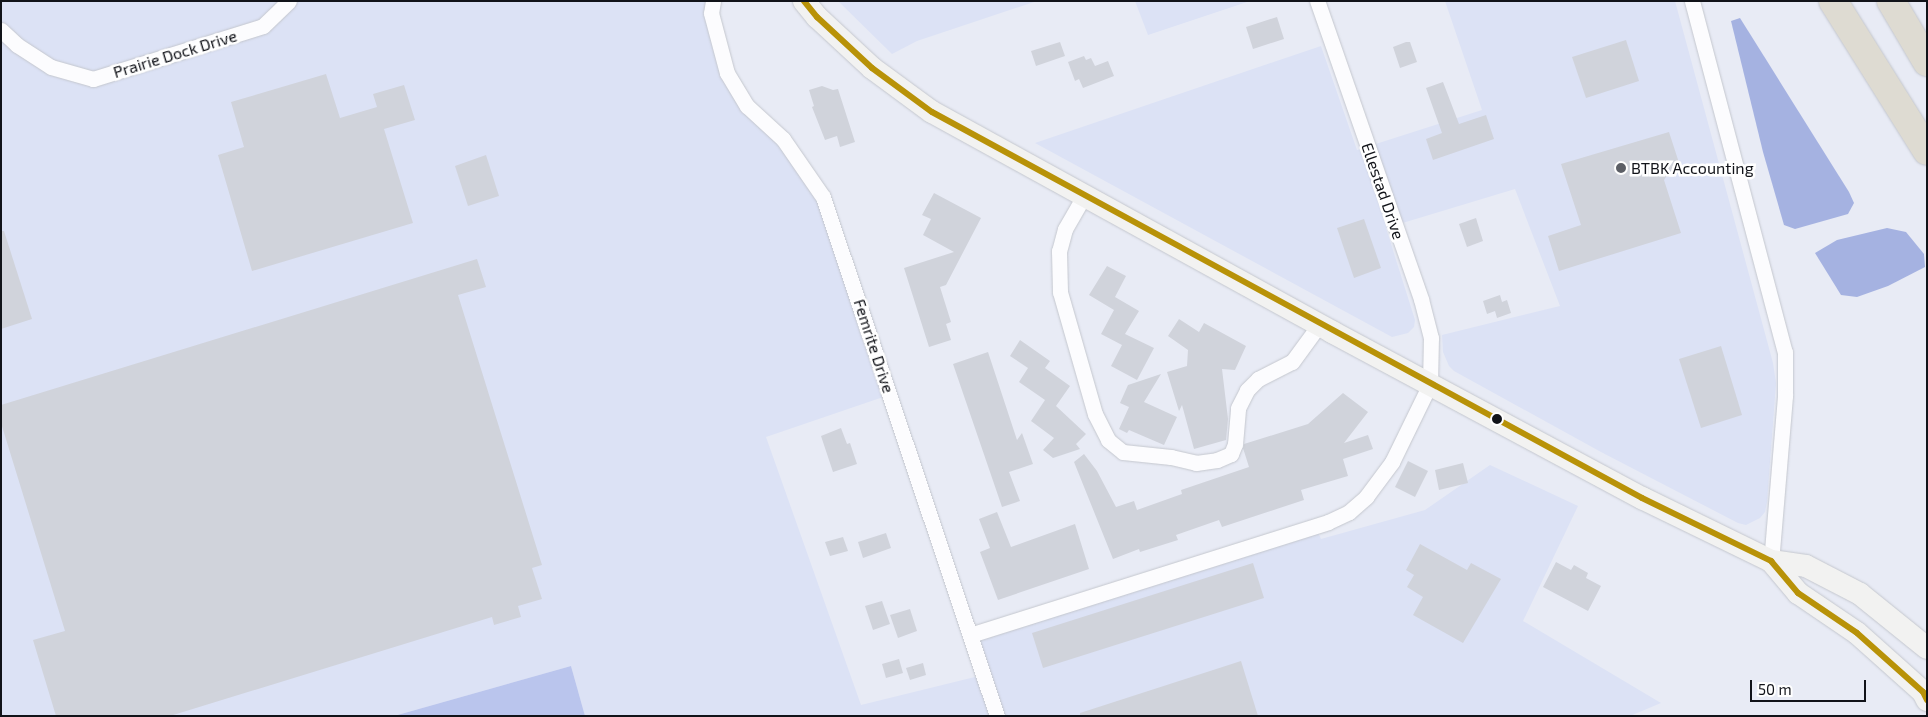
<!DOCTYPE html>
<html>
<head>
<meta charset="utf-8">
<style>
	body { margin:0 }
	#map { position:relative; width:1928px; height:717px; overflow:hidden; background:#e8ebf5; font-family:"Exo 2",sans-serif }
	div>[style] { position:absolute }
	.built>* { inset:0; background:#dce2f5 }
	.forest>* { inset:0; background:#bac5ed }
	.water>* { inset:0; background:#a5b2e1 }
	.building>* { inset:0; background:#d0d3db }
	.roads { filter:drop-shadow(0 0 1px #c4c7ce) drop-shadow(0 0 1px #c4c7ce) }
	.street>* { height:15px; margin:-7.5px; padding:0 7.5px; transform-origin:7.5px; border-radius:7.5px; background:#fcfcfe }
	.secondary>* { height:22px; margin:-11px; padding:0 11px; transform-origin:11px; border-radius:11px; background:#f2f2f1 }
	.highway>* { height:28px; margin:-14px; padding:0 14px; transform-origin:14px; border-radius:14px; background:#dedbd2 }
	.bus-1>* { height:6px; margin:-3px; padding:0 3px; transform-origin:3px; border-radius:3px; background:#b89208 }
	.dots>* { width:14px; height:14px; translate:-50% -50%; box-sizing:border-box; border:2px solid #fff; border-radius:50% }
	span { translate:-50% -50%; white-space:nowrap; text-align:center; line-height:1.15; -webkit-text-stroke:5px #fff; paint-order:stroke }
	.street-label { font-size:16px; color:#111319 }
	.poi-label { font-size:16px; color:#111319 }
	.left { translate:0 -50%; text-align:left }
	.frame { position:absolute; inset:0; border:2px solid #111319; pointer-events:none }
	.scale { position:absolute; left:1750px; top:680px; width:116px; height:22px; box-sizing:border-box; border:2px solid #111319; border-top:0; padding-left:6px; font-size:15px; line-height:18px; white-space:nowrap; color:#111319; -webkit-text-stroke:4px #fff; paint-order:stroke }
</style>
</head>
<body>
<div id="map">
	<div class="built">
		<div style="clip-path:polygon(1px 1px,713px 1px,727px 73px,814px 182px,889px 395px,766px 437px,861px 705px,983px 675px,970px 635px,1315px 526px,1321px 539px,1425px 510px,1490px 465px,1578px 506px,1523px 621px,1661px 703px,1630px 716px,585px 716px,571px 666px,394px 716px,1px 716px)"></div>
		<div style="clip-path:polygon(838px 1px,1037px 1px,917px 41px,892px 54px)"></div>
		<div style="clip-path:polygon(1135px 1px,1250px 1px,1148px 35px)"></div>
		<div style="clip-path:polygon(1445px 1px,1675px 1px,1773px 363px,1776px 383px,1767px 502px,1765px 512px,1760px 518px,1746px 525px,1738px 523px,1601px 452px,1454px 371px,1449px 366px,1443px 352px,1442px 335px,1560px 306px,1515px 189px,1386px 228px,1415px 320px,1414px 327px,1408px 333px,1392px 337px,1035px 143px,1321px 46px,1357px 150px,1482px 110px)"></div>
	</div>
	<div class="forest">
		<div style="clip-path:polygon(571px 666px,585px 716px,394px 716px)"></div>
	</div>
	<div class="water">
		<div style="clip-path:polygon(1740px 18px,1849px 192px,1854px 203px,1848px 214px,1795px 229px,1784px 225px,1763px 152px,1731px 21px)"></div>
		<div style="clip-path:polygon(1887px 228px,1906px 232px,1924px 254px,1925px 267px,1888px 286px,1857px 297px,1841px 295px,1815px 253px,1837px 240px)"></div>
	</div>
	<div class="building">
		<div style="clip-path:polygon(1277px 17px,1284px 39px,1253px 49px,1246px 27px)"></div>
		<div style="clip-path:polygon(1626px 40px,1639px 81px,1586px 98px,1572px 57px)"></div>
		<div style="clip-path:polygon(1060px 42px,1065px 56px,1036px 66px,1031px 51px)"></div>
		<div style="clip-path:polygon(1406px 42px,1410px 42px,1417px 62px,1400px 68px,1393px 47px)"></div>
		<div style="clip-path:polygon(1084px 56px,1086px 60px,1091px 58px,1095px 66px,1108px 61px,1114px 76px,1083px 88px,1079px 79px,1075px 81px,1068px 62px)"></div>
		<div style="clip-path:polygon(326px 74px,340px 118px,377px 107px,373px 94px,404px 85px,415px 120px,384px 129px,413px 223px,252px 271px,218px 155px,244px 147px,231px 102px)"></div>
		<div style="clip-path:polygon(1443px 82px,1459px 124px,1486px 115px,1494px 139px,1433px 160px,1426px 139px,1442px 133px,1426px 88px)"></div>
		<div style="clip-path:polygon(822px 86px,833px 90px,838px 89px,855px 142px,840px 147px,837px 136px,825px 140px,812px 107px,814px 106px,809px 90px)"></div>
		<div style="clip-path:polygon(1669px 132px,1682px 172px,1666px 177px,1664px 180px,1681px 233px,1559px 271px,1548px 236px,1581px 225px,1561px 164px)"></div>
		<div style="clip-path:polygon(486px 155px,499px 196px,468px 206px,455px 166px)"></div>
		<div style="clip-path:polygon(934px 193px,981px 218px,946px 285px,940px 287px,951px 322px,946px 324px,951px 340px,929px 347px,904px 268px,954px 252px,923px 235px,931px 219px,922px 215px)"></div>
		<div style="clip-path:polygon(1476px 218px,1483px 241px,1467px 247px,1459px 224px)"></div>
		<div style="clip-path:polygon(1364px 219px,1381px 268px,1354px 278px,1337px 228px)"></div>
		<div style="clip-path:polygon(1px 231px,4px 231px,32px 319px,1px 329px)"></div>
		<div style="clip-path:polygon(477px 259px,486px 287px,458px 295px,542px 565px,532px 568px,542px 599px,518px 606px,521px 617px,494px 625px,492px 617px,170px 716px,56px 716px,33px 640px,65px 631px,1px 423px,1px 405px)"></div>
		<div style="clip-path:polygon(1107px 266px,1126px 276px,1115px 297px,1139px 311px,1125px 334px,1154px 348px,1137px 380px,1111px 366px,1122px 345px,1101px 334px,1114px 310px,1089px 295px)"></div>
		<div style="clip-path:polygon(1500px 295px,1502px 302px,1507px 300px,1511px 313px,1497px 318px,1495px 311px,1487px 314px,1483px 301px)"></div>
		<div style="clip-path:polygon(1179px 319px,1199px 332px,1204px 323px,1246px 346px,1235px 370px,1222px 369px,1228px 419px,1226px 440px,1194px 449px,1182px 405px,1179px 411px,1167px 372px,1187px 366px,1188px 350px,1168px 336px)"></div>
		<div style="clip-path:polygon(1020px 340px,1050px 361px,1045px 368px,1070px 386px,1056px 406px,1086px 434px,1076px 444px,1080px 449px,1053px 458px,1043px 450px,1054px 438px,1031px 421px,1045px 400px,1019px 382px,1028px 368px,1010px 356px)"></div>
		<div style="clip-path:polygon(1721px 346px,1742px 415px,1701px 428px,1679px 359px)"></div>
		<div style="clip-path:polygon(988px 352px,1017px 440px,1022px 433px,1033px 464px,1009px 472px,1020px 501px,1002px 507px,953px 364px)"></div>
		<div style="clip-path:polygon(1161px 374px,1144px 402px,1177px 417px,1164px 445px,1129px 430px,1127px 433px,1119px 429px,1129px 407px,1120px 403px,1128px 385px)"></div>
		<div style="clip-path:polygon(1343px 393px,1368px 412px,1344px 443px,1368px 435px,1373px 449px,1343px 459px,1348px 476px,1301px 490px,1304px 500px,1222px 527px,1219px 520px,1176px 535px,1178px 540px,1140px 552px,1139px 549px,1113px 559px,1074px 462px,1084px 454px,1097px 471px,1116px 507px,1134px 501px,1137px 510px,1182px 494px,1181px 490px,1249px 467px,1243px 448px,1244px 444px,1308px 424px)"></div>
		<div style="clip-path:polygon(841px 428px,847px 444px,850px 443px,857px 464px,833px 472px,821px 436px)"></div>
		<div style="clip-path:polygon(1408px 461px,1428px 471px,1415px 497px,1395px 487px)"></div>
		<div style="clip-path:polygon(1463px 463px,1468px 483px,1439px 490px,1435px 470px)"></div>
		<div style="clip-path:polygon(997px 512px,1011px 547px,1075px 524px,1089px 569px,998px 600px,980px 552px,990px 548px,979px 519px)"></div>
		<div style="clip-path:polygon(886px 533px,891px 548px,863px 558px,858px 542px)"></div>
		<div style="clip-path:polygon(843px 537px,848px 551px,830px 556px,825px 542px)"></div>
		<div style="clip-path:polygon(1420px 544px,1467px 570px,1471px 563px,1501px 579px,1463px 643px,1413px 615px,1423px 597px,1407px 587px,1414px 575px,1406px 570px)"></div>
		<div style="clip-path:polygon(1556px 562px,1571px 570px,1574px 565px,1588px 573px,1586px 578px,1601px 586px,1588px 611px,1543px 587px)"></div>
		<div style="clip-path:polygon(1253px 563px,1264px 598px,1043px 668px,1032px 633px)"></div>
		<div style="clip-path:polygon(882px 601px,890px 624px,873px 630px,865px 606px)"></div>
		<div style="clip-path:polygon(910px 609px,917px 631px,898px 638px,890px 615px)"></div>
		<div style="clip-path:polygon(899px 659px,903px 673px,886px 678px,882px 664px)"></div>
		<div style="clip-path:polygon(1241px 661px,1258px 716px,1080px 716px,1080px 713px)"></div>
		<div style="clip-path:polygon(923px 663px,926px 675px,910px 680px,906px 668px)"></div>
	</div>
	<div class="roads">
		<div class="street">
			<div style="left:713px;top:1px;width:12px;rotate:99deg"></div>
			<div style="left:711px;top:13px;width:62px;rotate:75.1deg"></div>
			<div style="left:727px;top:73px;width:39px;rotate:59deg"></div>
			<div style="left:747px;top:106px;width:49px;rotate:42.5deg"></div>
			<div style="left:783px;top:139px;width:70px;rotate:55.4deg"></div>
			<div style="left:823px;top:197px;width:547px;rotate:71.47deg"></div>
			<div style="left:1692px;top:1px;width:363px;rotate:75.2deg"></div>
			<div style="left:1785px;top:352px;width:44px;rotate:90deg"></div>
			<div style="left:1785px;top:396px;width:166px;rotate:94.8deg"></div>
			<div style="left:1px;top:30px;width:22px;rotate:43deg"></div>
			<div style="left:17px;top:45px;width:40px;rotate:32.9deg"></div>
			<div style="left:51px;top:67px;width:44px;rotate:15.9deg"></div>
			<div style="left:93px;top:79px;width:178px;rotate:-17.3deg"></div>
			<div style="left:263px;top:26px;width:36px;rotate:-44deg"></div>
			<div style="left:1084px;top:196px;width:38px;rotate:120deg"></div>
			<div style="left:1065px;top:229px;width:23px;rotate:105deg"></div>
			<div style="left:1059px;top:251px;width:41px;rotate:88.6deg"></div>
			<div style="left:1060px;top:292px;width:127px;rotate:74deg"></div>
			<div style="left:1095px;top:414px;width:29px;rotate:63deg"></div>
			<div style="left:1108px;top:440px;width:19px;rotate:39deg"></div>
			<div style="left:1123px;top:452px;width:48px;rotate:5.9deg"></div>
			<div style="left:1171px;top:457px;width:26px;rotate:13deg"></div>
			<div style="left:1196px;top:463px;width:21px;rotate:-8deg"></div>
			<div style="left:1217px;top:460px;width:15px;rotate:-23deg"></div>
			<div style="left:1231px;top:454px;width:11px;rotate:-68deg"></div>
			<div style="left:1235px;top:444px;width:36px;rotate:-85deg"></div>
			<div style="left:1238px;top:408px;width:20px;rotate:-63deg"></div>
			<div style="left:1247px;top:390px;width:16px;rotate:-45deg"></div>
			<div style="left:1258px;top:379px;width:38px;rotate:-27deg"></div>
			<div style="left:1292px;top:362px;width:46px;rotate:-53.9deg"></div>
			<div style="left:970px;top:635px;width:375px;rotate:-17.5deg"></div>
			<div style="left:1328px;top:522px;width:23px;rotate:-25deg"></div>
			<div style="left:1349px;top:512px;width:23px;rotate:-41deg"></div>
			<div style="left:1366px;top:497px;width:44px;rotate:-53.4deg"></div>
			<div style="left:1392px;top:462px;width:87px;rotate:-64deg"></div>
			<div style="left:1430px;top:384px;width:46px;rotate:-88.8deg"></div>
			<div style="left:1431px;top:338px;width:40px;rotate:-104.4deg"></div>
			<div style="left:1421px;top:299px;width:316px;rotate:-109.2deg"></div>
		</div>
		<div class="secondary">
			<div style="left:804px;top:1px;width:21px;rotate:51deg"></div>
			<div style="left:817px;top:17px;width:75px;rotate:42.8deg"></div>
			<div style="left:872px;top:68px;width:74px;rotate:36.3deg"></div>
			<div style="left:932px;top:112px;width:457px;rotate:28.8deg"></div>
			<div style="left:1332px;top:332px;width:352px;rotate:28.2deg"></div>
			<div style="left:1642px;top:498px;width:144px;rotate:26deg"></div>
			<div style="left:1771px;top:561px;width:35px;rotate:8deg"></div>
			<div style="left:1806px;top:566px;width:61px;rotate:27.4deg"></div>
			<div style="left:1860px;top:594px;width:86px;rotate:38.9deg"></div>
			<div style="left:1771px;top:561px;width:42px;rotate:49.8deg"></div>
			<div style="left:1798px;top:593px;width:71px;rotate:34.1deg"></div>
			<div style="left:1857px;top:633px;width:89px;rotate:41.8deg"></div>
			<div style="left:1923px;top:692px;width:9px;rotate:63deg"></div>
		</div>
		<div class="highway">
			<div style="left:1833px;top:1px;width:177px;rotate:57.9deg"></div>
			<div style="left:1891px;top:1px;width:71px;rotate:59.5deg"></div>
		</div>
	</div>
	<div class="bus-1">
		<div style="left:804px;top:1px;width:21px;rotate:51deg"></div>
		<div style="left:817px;top:17px;width:75px;rotate:42.8deg"></div>
		<div style="left:872px;top:68px;width:74px;rotate:36.3deg"></div>
		<div style="left:932px;top:112px;width:808px;rotate:28.53deg"></div>
		<div style="left:1642px;top:498px;width:144px;rotate:26deg"></div>
		<div style="left:1771px;top:561px;width:42px;rotate:49.8deg"></div>
		<div style="left:1798px;top:593px;width:71px;rotate:34.1deg"></div>
		<div style="left:1857px;top:633px;width:89px;rotate:41.8deg"></div>
		<div style="left:1923px;top:692px;width:9px;rotate:63deg"></div>
	</div>
	<div class="dots">
		<div style="left:1621px;top:168px;background:#5c5f66"></div>
		<div style="left:1497px;top:419px;background:#111319"></div>
	</div>
	<div class="street-label">
		<span style="left:175px;top:54px;rotate:-17deg">Prairie Dock Drive</span>
		<span style="left:1383px;top:191px;rotate:71deg">Ellestad Drive</span>
		<span style="left:874px;top:346px;rotate:72deg">Femrite Drive</span>
	</div>
	<div class="poi-label">
		<span class="left" style="left:1631px;top:168px">BTBK Accounting</span>
	</div>
	<div class="frame"></div>
	<div class="scale">50 m</div>
</div>
</body>
</html>
